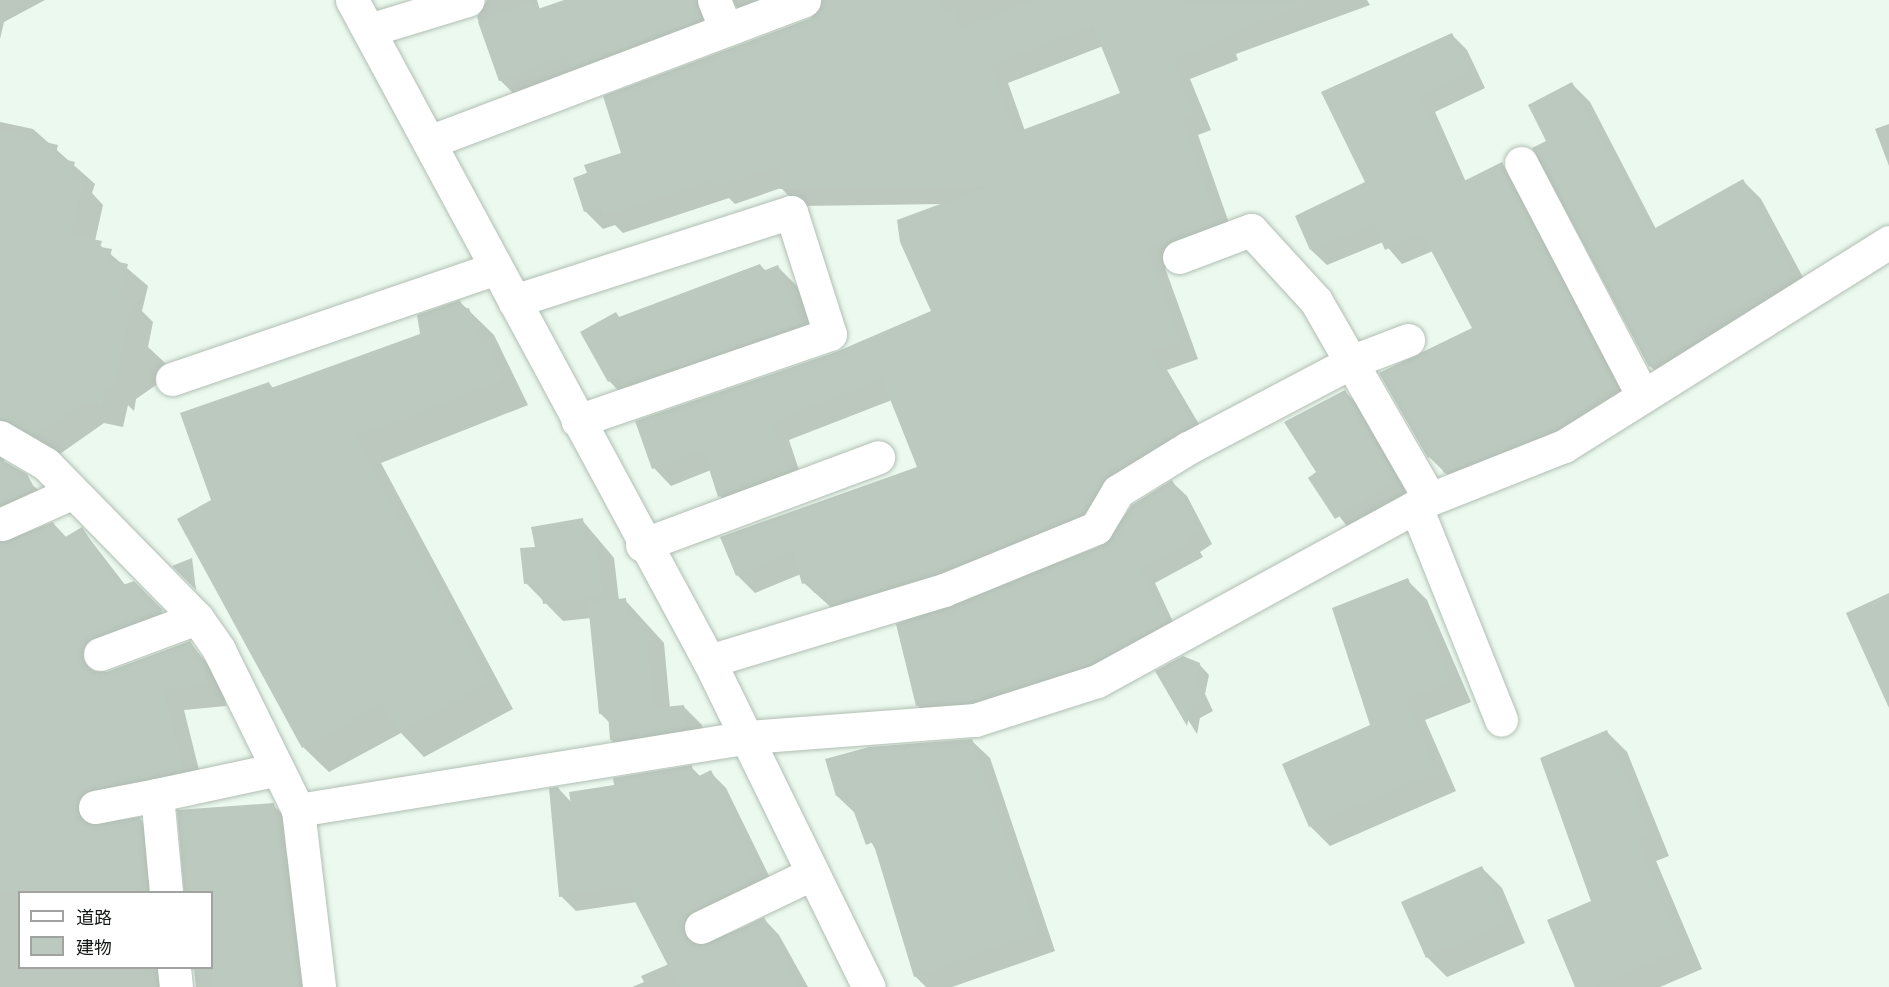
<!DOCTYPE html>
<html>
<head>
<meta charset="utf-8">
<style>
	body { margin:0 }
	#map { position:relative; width:1889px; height:987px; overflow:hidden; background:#ebf9ee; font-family:"Nunito Sans","Noto Sans JP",sans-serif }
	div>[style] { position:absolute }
	.shadow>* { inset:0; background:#0003 }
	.building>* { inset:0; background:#bcc9bf }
	.roads { filter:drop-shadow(0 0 2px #b1beb4) drop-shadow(0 0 2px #b1beb4) }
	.minor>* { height:33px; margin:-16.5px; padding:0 16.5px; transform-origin:16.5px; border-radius:16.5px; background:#fff }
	span { translate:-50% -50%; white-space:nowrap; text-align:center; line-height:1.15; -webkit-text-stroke:4.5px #fff; paint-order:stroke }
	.legend { position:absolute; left:18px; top:891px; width:195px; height:78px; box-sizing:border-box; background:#fff; border:2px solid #a1a3a1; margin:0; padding:8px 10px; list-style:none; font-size:18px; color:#141915 }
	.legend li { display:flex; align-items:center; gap:12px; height:30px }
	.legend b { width:30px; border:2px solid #a1a3a1 }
</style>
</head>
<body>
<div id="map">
	<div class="shadow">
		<div style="clip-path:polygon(0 0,45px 0,4px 22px,0 39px)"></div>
		<div style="clip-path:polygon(487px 0,537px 0,540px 10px,569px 0,725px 0,718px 37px,518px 98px,500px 80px,477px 17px)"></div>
		<div style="clip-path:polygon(728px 0,815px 0,756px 22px)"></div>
		<div style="clip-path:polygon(evenodd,820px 0,1367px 0,1370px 5px,1236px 54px,1238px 60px,1190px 79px,1211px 130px,1198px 135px,1235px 240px,1165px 268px,1198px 359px,1167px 370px,1209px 441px,1126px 493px,1101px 530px,834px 610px,804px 583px,801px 574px,755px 593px,738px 576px,722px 538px,919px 468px,892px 400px,789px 440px,805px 488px,737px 513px,720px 496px,711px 470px,671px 486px,654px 468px,837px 353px,933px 311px,944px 204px,799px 206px,781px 188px,735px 204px,729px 198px,623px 233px,615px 225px,603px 229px,586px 212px,575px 179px,623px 154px,811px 19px,820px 0,1103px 46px,1122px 94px,1025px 131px,1008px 83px,1103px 46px)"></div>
		<div style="clip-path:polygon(1451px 34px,1467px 50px,1485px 88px,1435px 112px,1466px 182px,1502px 164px,1518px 180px,1631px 402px,1461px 488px,1429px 457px,1474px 328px,1433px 251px,1402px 264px,1383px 242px,1327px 265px,1311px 250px,1367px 183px)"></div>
		<div style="clip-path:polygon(1572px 84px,1590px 102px,1656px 229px,1743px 181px,1761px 199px,1812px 294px,1668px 384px,1650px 366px,1534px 149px,1548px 141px)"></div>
		<div style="clip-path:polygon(0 122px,33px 129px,95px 184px,92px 193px,103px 205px,95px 241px,148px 286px,142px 311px,153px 322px,148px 347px,175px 372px,136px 399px,134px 411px,128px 405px,123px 427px,104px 423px,57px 456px,4px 448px,4px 462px,47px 497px,4px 543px,53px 523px,67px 538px,82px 529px,126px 586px,134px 583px,182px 632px,106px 662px,104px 673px,189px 642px,223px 682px,226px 706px,184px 710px,204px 790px,98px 821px,140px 819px,160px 840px,165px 892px,20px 892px,20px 968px,212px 968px,212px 892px,186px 892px,273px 805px,294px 826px,319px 987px,196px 987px,194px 969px,177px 981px,177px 987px,0 987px)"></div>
		<div style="clip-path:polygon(1889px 124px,1889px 166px,1875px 129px)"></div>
		<div style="clip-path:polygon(760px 265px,766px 271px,778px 267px,798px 287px,821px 344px,629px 401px,609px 381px,582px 333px,616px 314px,620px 318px)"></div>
		<div style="clip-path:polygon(460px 302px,494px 335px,528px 405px,381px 463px,513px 709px,424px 757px,401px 733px,329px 772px,303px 747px,213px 500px,269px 383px,273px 388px,422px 335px)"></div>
		<div style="clip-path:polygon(1345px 392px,1365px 411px,1416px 499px,1356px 538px,1310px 478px,1318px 472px)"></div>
		<div style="clip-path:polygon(1172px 482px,1187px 496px,1212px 544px,1200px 552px,1203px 557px,1155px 583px,1180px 637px,932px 720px,917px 705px)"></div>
		<div style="clip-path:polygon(582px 520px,614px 558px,619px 601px,625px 600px,664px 643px,670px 708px,683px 706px,702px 725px,705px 746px,630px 758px,611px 740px,610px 723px,600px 713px,591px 618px,563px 621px,526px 583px,537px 548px)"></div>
		<div style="clip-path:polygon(1407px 580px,1427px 600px,1471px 702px,1425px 720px,1456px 791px,1330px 846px,1310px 826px,1372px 726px)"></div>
		<div style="clip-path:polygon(1199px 664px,1209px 675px,1205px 694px,1213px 711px,1200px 718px,1197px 734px,1157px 671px)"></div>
		<div style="clip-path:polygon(1607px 732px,1627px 752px,1669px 856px,1656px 861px,1702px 969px,1660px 987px,1576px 987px,1593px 902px)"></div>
		<div style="clip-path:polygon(972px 741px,990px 758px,1055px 951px,952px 987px,926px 987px,915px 976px,878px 854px,855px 813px,837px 796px,827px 760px)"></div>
		<div style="clip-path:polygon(691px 767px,701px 777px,710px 772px,726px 788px,773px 884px,701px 932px,700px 945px,764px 919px,779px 935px,808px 987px,632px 987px,644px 982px,641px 976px,669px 964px,637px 902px,576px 911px,561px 896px,558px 788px,572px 803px)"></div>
		<div style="clip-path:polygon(1482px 868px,1502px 888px,1525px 943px,1447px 977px,1427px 957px)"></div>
	</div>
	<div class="building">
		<div style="clip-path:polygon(564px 0,696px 0,701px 19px,571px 68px,567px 56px,499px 81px,478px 22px,532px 2px,535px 10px)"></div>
		<div style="clip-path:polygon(evenodd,822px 0,940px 0,944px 11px,953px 8px,959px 28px,1034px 0,1305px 2px,1173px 61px,1194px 112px,1181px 117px,1218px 222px,1148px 250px,1181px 341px,1151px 352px,1193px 423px,1108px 475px,1083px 513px,938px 572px,828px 605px,823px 590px,814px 593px,811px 581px,802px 584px,793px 552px,736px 576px,720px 537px,917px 467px,882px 379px,772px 422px,788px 471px,718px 497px,703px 450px,652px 469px,635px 421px,836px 352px,931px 311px,900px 242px,897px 220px,989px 186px,780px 189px,779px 165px,716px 187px,713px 180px,603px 216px,600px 207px,584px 212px,573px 178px,587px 173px,584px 165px,621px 153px,603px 96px,811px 18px,822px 0,1093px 26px,1120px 93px,1015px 133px,991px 65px,1093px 26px)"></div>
		<div style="clip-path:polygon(1452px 33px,1470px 72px,1420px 96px,1460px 183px,1502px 162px,1616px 386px,1556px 429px,1444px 473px,1434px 454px,1428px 458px,1379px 373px,1472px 328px,1422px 233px,1385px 250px,1374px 224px,1310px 250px,1295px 216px,1365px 182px,1321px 92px)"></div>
		<div style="clip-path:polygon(1572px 82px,1650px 231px,1743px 179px,1795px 276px,1696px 329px,1701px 338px,1649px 367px,1532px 148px,1546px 141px,1528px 105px)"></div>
		<div style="clip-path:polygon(0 131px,58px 145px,55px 157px,75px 162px,71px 174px,83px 183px,72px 235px,102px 241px,100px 247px,112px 249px,109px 260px,128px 264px,120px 298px,133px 300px,114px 387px,107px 386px,102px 407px,83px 403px,36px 436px,0 418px)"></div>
		<div style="clip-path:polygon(760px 264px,763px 271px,778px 265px,802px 324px,622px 386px,619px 376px,608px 382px,580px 332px,616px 312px,619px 317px)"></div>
		<div style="clip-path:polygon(460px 300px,463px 309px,469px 308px,481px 343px,490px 343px,503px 380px,356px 437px,489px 683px,398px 732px,382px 704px,302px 748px,177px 519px,211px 500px,180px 413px,269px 382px,271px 388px,420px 334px,417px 315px)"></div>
		<div style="clip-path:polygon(1345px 390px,1397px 479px,1335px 519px,1308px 478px,1316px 472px,1284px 422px)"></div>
		<div style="clip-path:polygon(0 459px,27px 474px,35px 489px,0 504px)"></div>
		<div style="clip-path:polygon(1172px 480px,1199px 529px,1186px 537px,1189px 542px,1141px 568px,1167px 622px,1090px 664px,971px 701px,916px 706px,896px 624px,1103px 545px,1132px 505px)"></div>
		<div style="clip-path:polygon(583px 518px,585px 540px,596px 539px,604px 596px,543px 604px,540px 582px,524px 584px,520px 548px,535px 547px,531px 527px)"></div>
		<div style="clip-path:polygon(53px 522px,62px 539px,82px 527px,120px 586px,134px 581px,163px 610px,86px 642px,81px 651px,88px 668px,107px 672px,190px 641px,203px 661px,206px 685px,164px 690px,184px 770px,91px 789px,77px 801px,81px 819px,89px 825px,140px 817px,147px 892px,0 892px,0 543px)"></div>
		<div style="clip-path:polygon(192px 558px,196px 590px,172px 566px)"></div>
		<div style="clip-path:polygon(1408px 578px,1452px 682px,1406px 700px,1437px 771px,1309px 827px,1282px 764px,1370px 725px,1332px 608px)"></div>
		<div style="clip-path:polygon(1889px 593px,1889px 708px,1846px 613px)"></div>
		<div style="clip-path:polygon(626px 598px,627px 616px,646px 623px,654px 708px,684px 705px,687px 728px,610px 740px,608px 713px,599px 714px,588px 603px)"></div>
		<div style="clip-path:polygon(1183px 656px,1200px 663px,1196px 683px,1204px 701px,1191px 708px,1187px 726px,1155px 671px)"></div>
		<div style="clip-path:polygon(1607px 730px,1651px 836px,1638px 841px,1683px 949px,1594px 987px,1575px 987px,1547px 920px,1591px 901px,1540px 758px)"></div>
		<div style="clip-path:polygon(972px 739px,1038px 933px,914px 977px,873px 842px,866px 845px,847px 793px,836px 796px,825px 759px,869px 747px)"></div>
		<div style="clip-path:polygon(692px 765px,693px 779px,711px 770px,758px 868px,746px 885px,686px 916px,684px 935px,691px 943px,709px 944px,764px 917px,798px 987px,679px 987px,627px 886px,559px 897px,549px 788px,558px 787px,572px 812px,569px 792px,614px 785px,613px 778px)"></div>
		<div style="clip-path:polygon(274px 803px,300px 987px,212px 987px,212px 892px,184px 892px,177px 810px)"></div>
		<div style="clip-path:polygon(1482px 866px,1507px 923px,1426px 958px,1401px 902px)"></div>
	</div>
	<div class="roads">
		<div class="minor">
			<div style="left:352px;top:0;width:751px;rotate:61.63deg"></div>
			<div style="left:709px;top:661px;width:363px;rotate:63.9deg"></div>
			<div style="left:714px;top:0;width:31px;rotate:68deg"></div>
			<div style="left:369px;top:30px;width:103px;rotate:-16.9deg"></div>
			<div style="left:429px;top:142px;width:401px;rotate:-20.7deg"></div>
			<div style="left:1521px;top:163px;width:263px;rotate:62.4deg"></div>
			<div style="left:1179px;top:257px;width:77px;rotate:-20.6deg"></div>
			<div style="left:1251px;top:230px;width:96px;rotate:47.5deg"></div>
			<div style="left:1316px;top:301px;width:228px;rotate:60.1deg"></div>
			<div style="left:514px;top:301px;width:291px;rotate:-17.8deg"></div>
			<div style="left:791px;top:212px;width:128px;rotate:72.3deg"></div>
			<div style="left:830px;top:334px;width:267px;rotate:161deg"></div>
			<div style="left:172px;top:379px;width:342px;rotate:-18.9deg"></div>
			<div style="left:0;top:437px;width:53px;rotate:30.4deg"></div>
			<div style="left:46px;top:464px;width:216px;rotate:45.6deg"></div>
			<div style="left:197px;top:618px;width:39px;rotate:55deg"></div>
			<div style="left:219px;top:650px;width:178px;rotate:63.7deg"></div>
			<div style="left:298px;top:810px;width:178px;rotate:83.2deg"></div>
			<div style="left:1416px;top:507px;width:229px;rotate:68.2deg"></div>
			<div style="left:2px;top:524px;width:76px;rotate:-24.2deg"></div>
			<div style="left:642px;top:545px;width:252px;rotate:-20.4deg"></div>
			<div style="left:100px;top:654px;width:103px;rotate:-20.4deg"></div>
			<div style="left:709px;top:661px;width:245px;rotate:-16.8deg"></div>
			<div style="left:944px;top:590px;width:164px;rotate:-22.2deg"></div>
			<div style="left:1096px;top:528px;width:43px;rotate:-59.3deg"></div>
			<div style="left:1118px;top:491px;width:82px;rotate:-31.6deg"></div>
			<div style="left:1188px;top:448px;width:187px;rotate:-27.8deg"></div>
			<div style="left:1353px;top:361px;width:59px;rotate:-20.9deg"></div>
			<div style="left:95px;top:807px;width:63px;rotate:-11deg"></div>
			<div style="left:298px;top:810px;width:456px;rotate:-9.2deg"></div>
			<div style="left:748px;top:737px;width:228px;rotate:-4.3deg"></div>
			<div style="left:975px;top:720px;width:128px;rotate:-17.7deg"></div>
			<div style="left:1097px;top:681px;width:379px;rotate:-28.7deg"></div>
			<div style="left:1430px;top:499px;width:144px;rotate:-21.6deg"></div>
			<div style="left:1564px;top:446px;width:384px;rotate:-32.1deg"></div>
			<div style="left:166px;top:892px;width:97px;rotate:-95.3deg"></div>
			<div style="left:157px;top:795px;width:120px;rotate:-12.1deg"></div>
			<div style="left:701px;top:927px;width:122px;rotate:-25.7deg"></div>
			<div style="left:174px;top:968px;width:19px;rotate:84deg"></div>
		</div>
	</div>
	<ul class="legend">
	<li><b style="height:8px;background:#fff"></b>道路</li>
	<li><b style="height:16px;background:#bcc9bf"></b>建物</li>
	</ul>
</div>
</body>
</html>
